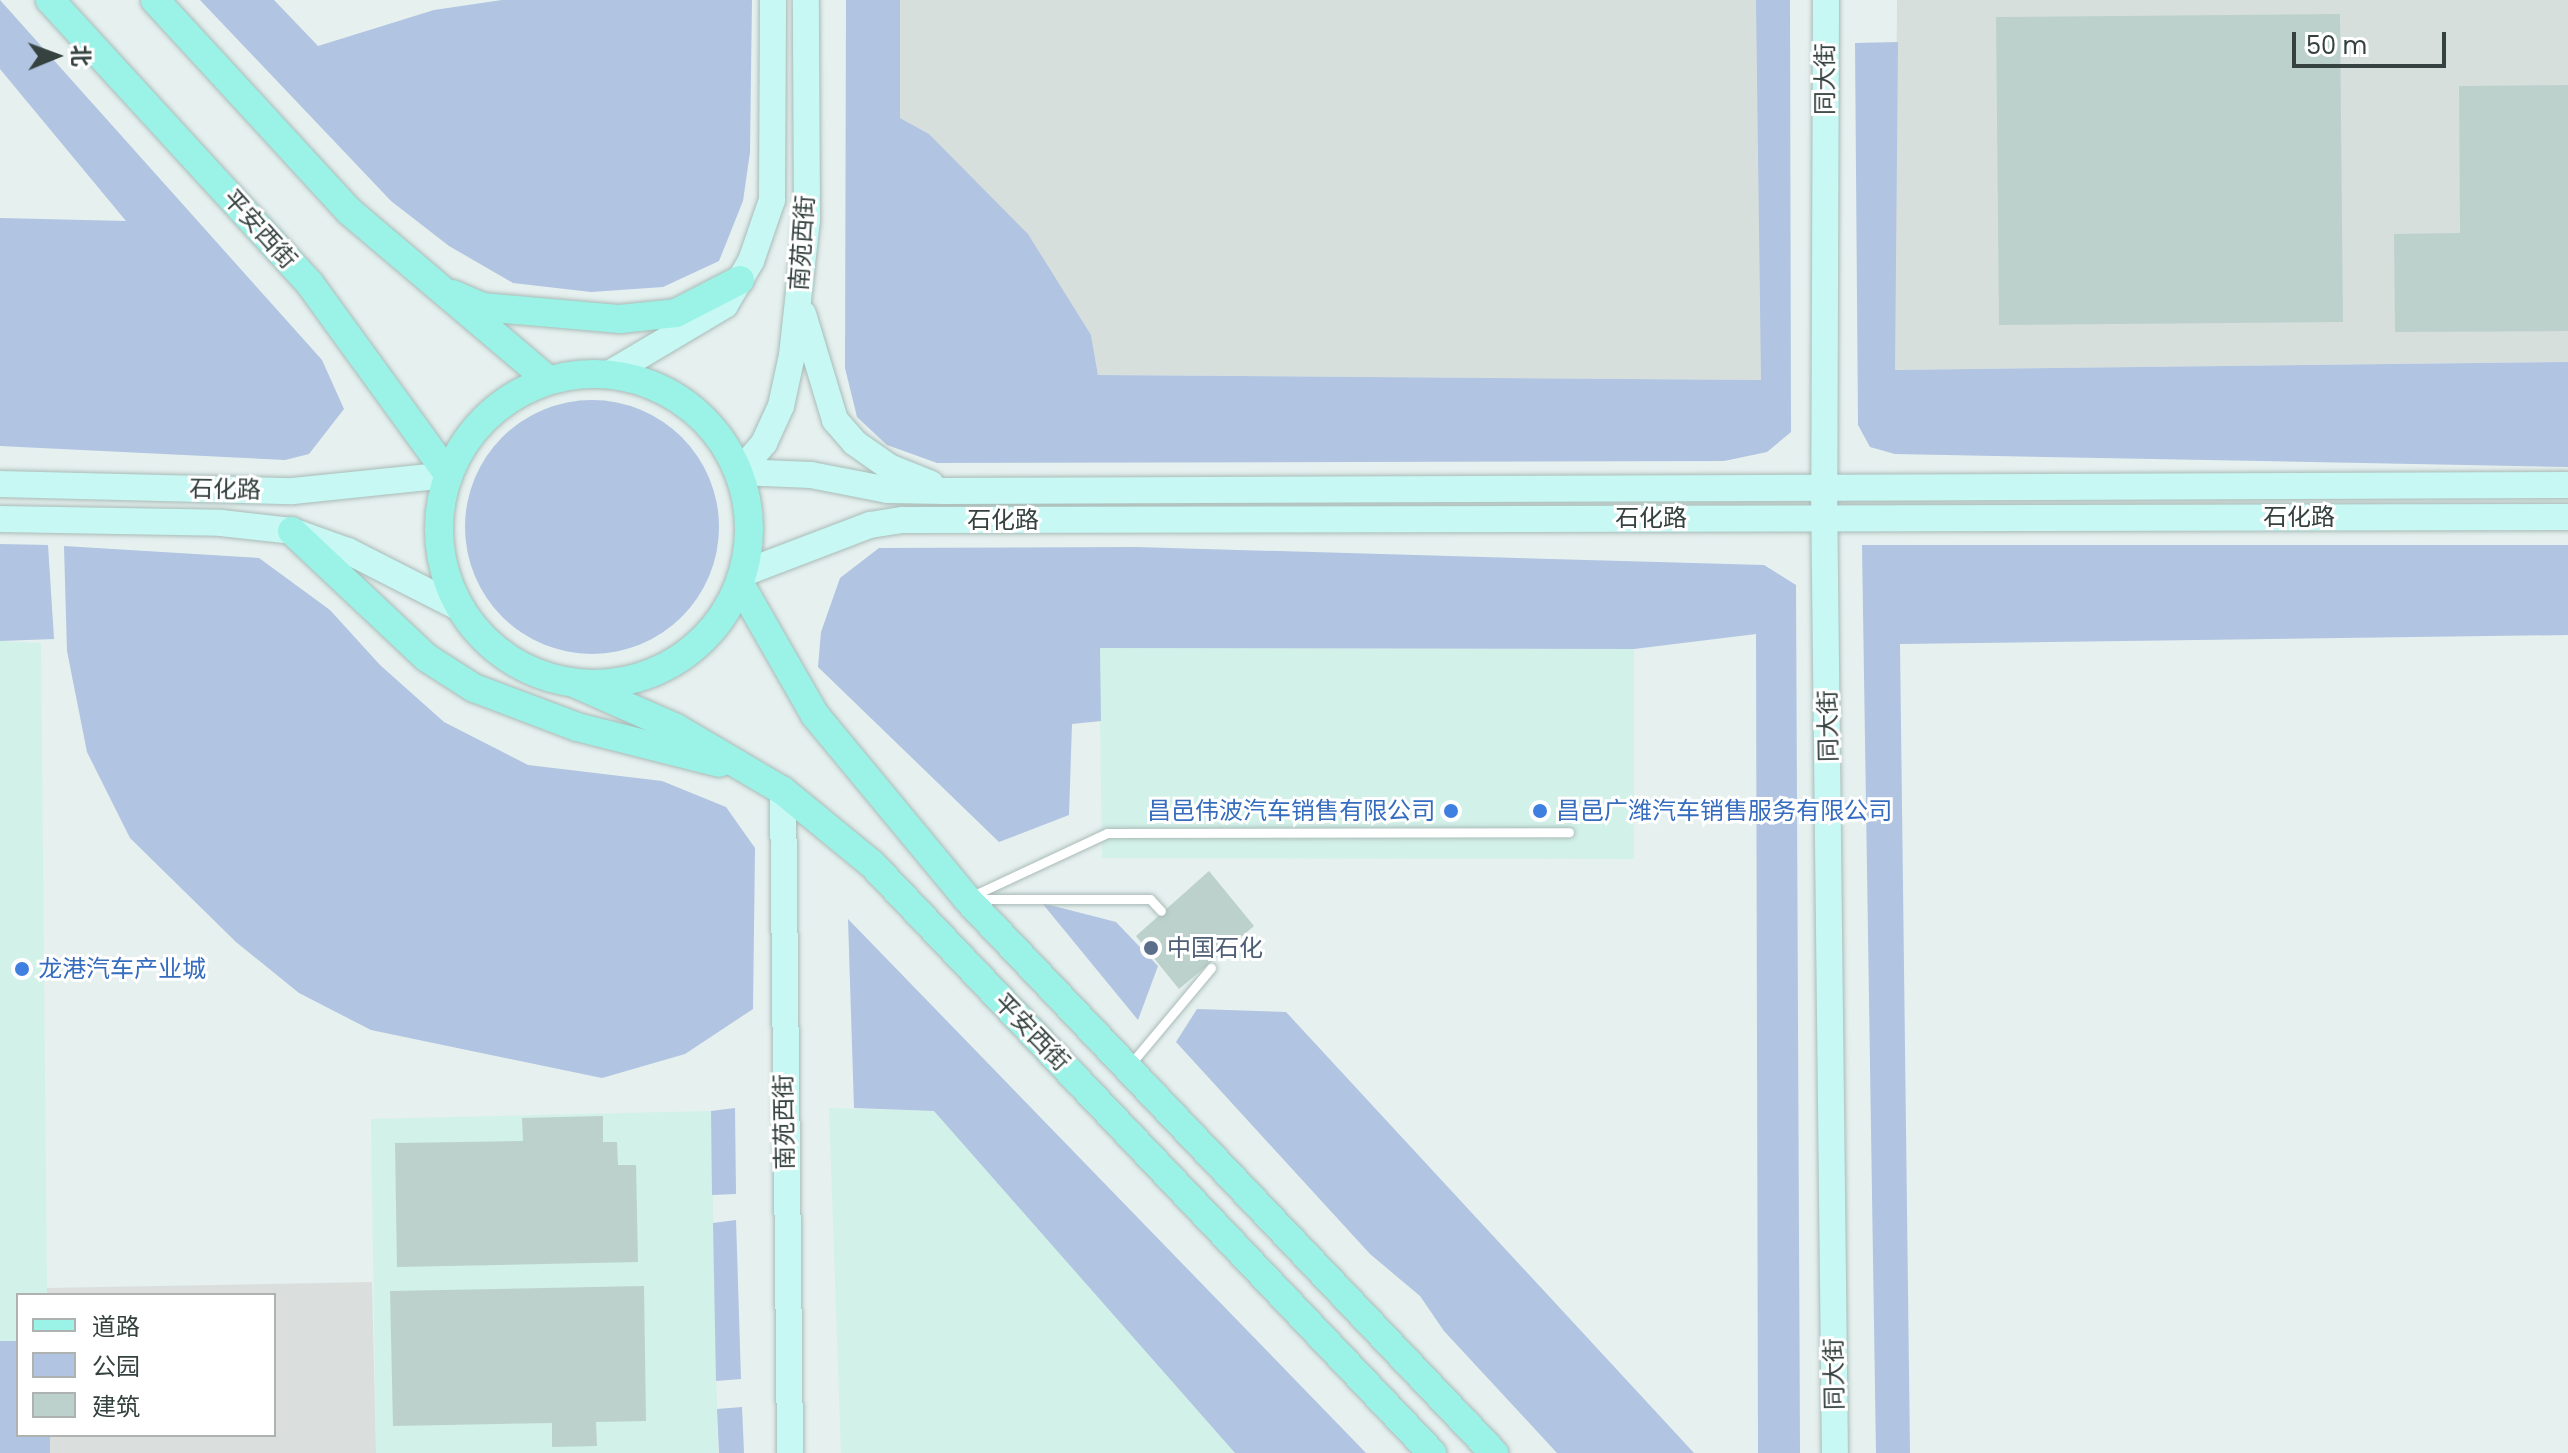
<!DOCTYPE html>
<html>
<head>
<meta charset="utf-8">
<style>
	body { margin:0 }
	#map { position:relative; width:2568px; height:1453px; overflow:hidden; background:#e5f0ef; font-family:Poppins,"Noto Sans SC",sans-serif }
	div>[style] { position:absolute }
	.commercial>* { inset:0; background:#d2f1e8 }
	.industrial>* { inset:0; background:#d7dfdd }
	.green>* { inset:0; background:#b1c4e1 }
	.round { border-radius:50% }
	.parking>* { inset:0; background:#dadfdd }
	.building>* { inset:0; background:#bcd1cc }
	.roads { filter:drop-shadow(0 0 2px #a9bbb7) drop-shadow(0 0 2px #a9bbb7) }
	.lane>* { height:9px; margin:-4.5px; padding:0 4.5px; transform-origin:4.5px; border-radius:4.5px; background:#fff }
	.secondary>* { height:26px; margin:-13px; padding:0 13px; transform-origin:13px; border-radius:13px; background:#c7f8f4 }
	.primary>* { height:28px; margin:-14px; padding:0 14px; transform-origin:14px; border-radius:14px; background:#9bf3e8 }
	.primary>.ring { margin:-14px; padding:0; box-sizing:content-box; background:none; border:28px solid #9bf3e8; border-radius:50% }
	.dots>* { width:22px; height:22px; translate:-50% -50%; box-sizing:border-box; border:4px solid #fff; border-radius:50% }
	span { translate:-50% -50%; white-space:nowrap; text-align:center; line-height:1.15; -webkit-text-stroke:6px #fff; paint-order:stroke }
	.street-label { font-size:24px; color:#35423f }
	.shop-label { font-size:24px; color:#366cbe }
	.right { translate:-100% -50%; text-align:right }
	.left { translate:0 -50%; text-align:left }
	.service-label { font-size:24px; color:#4e5e75 }
	.legend { position:absolute; left:16px; top:1293px; width:260px; height:144px; box-sizing:border-box; background:#fff; border:2px solid #aeb3b2; margin:0; padding:10px 14px; list-style:none; font-size:24px; color:#35423f }
	.legend li { display:flex; align-items:center; gap:16px; height:40px }
	.legend b { width:40px; border:2px solid #aeb3b2 }
	.north { position:absolute; left:16px; top:16px; width:80px; height:80px; -webkit-text-stroke:6px #fff; paint-order:stroke; rotate:89deg; font-size:22px; font-weight:700; line-height:32px; text-align:center; color:#35423f }
	.north::after { content:''; display:block; margin:auto; width:28px; height:36px; background:#35423f; clip-path:polygon(50% 0,100% 100%,50% 72%,0 100%) }
	.scale { position:absolute; left:2292px; top:32px; width:154px; height:36px; box-sizing:border-box; border:4px solid #35423f; border-top:0; padding-left:10px; font-size:24px; line-height:28px; white-space:nowrap; color:#35423f; -webkit-text-stroke:6px #fff; paint-order:stroke }
</style>
</head>
<body>
<div id="map">
	<div class="commercial">
		<div style="clip-path:polygon(0 641px,41px 643px,47px 1295px,18px 1295px,18px 1341px,0 1341px)"></div>
		<div style="clip-path:polygon(1099px 648px,1634px 649px,1634px 859px,1102px 858px)"></div>
		<div style="clip-path:polygon(829px 1108px,934px 1111px,1235px 1453px,841px 1453px)"></div>
		<div style="clip-path:polygon(711px 1111px,718px 1453px,309px 1453px,376px 1451px,371px 1119px)"></div>
	</div>
	<div class="industrial">
		<div style="clip-path:polygon(900px 0,1760px 0,1762px 380px,1098px 375px,1091px 335px,929px 134px,900px 118px)"></div>
		<div style="clip-path:polygon(1897px 0,2568px 0,2568px 362px,1894px 370px)"></div>
	</div>
	<div class="green">
		<div style="clip-path:polygon(0 0,322px 360px,344px 409px,309px 454px,285px 460px,0 446px,0 218px,126px 221px,0 69px)"></div>
		<div style="clip-path:polygon(200px 0,274px 0,318px 46px,434px 10px,502px 0,752px 0,750px 152px,743px 201px,719px 261px,663px 287px,591px 292px,513px 283px,449px 246px,391px 201px)"></div>
		<div style="clip-path:polygon(846px 0,900px 0,900px 118px,929px 134px,1028px 234px,1091px 335px,1098px 375px,1761px 380px,1756px 0,1790px 0,1791px 432px,1767px 452px,1724px 461px,937px 463px,887px 445px,857px 417px,845px 368px)"></div>
		<div style="clip-path:polygon(1898px 42px,1895px 370px,2568px 362px,2568px 467px,1895px 454px,1870px 447px,1858px 425px,1855px 43px)"></div>
		<div class="round" style="left:465px;top:400px;width:254px;height:254px"></div>
		<div style="clip-path:polygon(0 544px,48px 545px,54px 639px,0 641px)"></div>
		<div style="clip-path:polygon(1862px 545px,2568px 545px,2568px 635px,1900px 644px,1910px 1453px,1876px 1453px)"></div>
		<div style="clip-path:polygon(64px 546px,259px 558px,330px 610px,380px 665px,444px 722px,528px 765px,662px 781px,726px 807px,755px 848px,753px 1009px,685px 1054px,602px 1078px,371px 1030px,299px 993px,236px 942px,130px 838px,87px 752px,67px 651px)"></div>
		<div style="clip-path:polygon(1135px 547px,1764px 565px,1796px 585px,1800px 1453px,1758px 1453px,1756px 634px,1634px 649px,1100px 648px,1101px 721px,1072px 724px,1069px 815px,999px 842px,818px 667px,821px 632px,840px 578px,879px 548px)"></div>
		<div style="clip-path:polygon(1042px 903px,1116px 922px,1158px 966px,1138px 1020px)"></div>
		<div style="clip-path:polygon(848px 919px,1366px 1453px,1235px 1453px,934px 1111px,854px 1108px)"></div>
		<div style="clip-path:polygon(1197px 1009px,1286px 1012px,1694px 1453px,1557px 1453px,1444px 1331px,1420px 1296px,1370px 1254px,1176px 1042px)"></div>
		<div style="clip-path:polygon(735px 1108px,736px 1194px,712px 1195px,711px 1111px)"></div>
		<div style="clip-path:polygon(736px 1220px,741px 1379px,716px 1381px,713px 1223px)"></div>
		<div style="clip-path:polygon(0 1341px,18px 1341px,18px 1435px,50px 1435px,50px 1453px,0 1453px)"></div>
		<div style="clip-path:polygon(742px 1407px,744px 1453px,719px 1453px,717px 1409px)"></div>
	</div>
	<div class="parking">
		<div style="clip-path:polygon(372px 1282px,376px 1453px,50px 1453px,50px 1435px,274px 1435px,274px 1295px,47px 1295px,47px 1288px)"></div>
	</div>
	<div class="building">
		<div style="clip-path:polygon(2340px 14px,2343px 322px,1999px 325px,1996px 17px)"></div>
		<div style="clip-path:polygon(2568px 85px,2568px 331px,2395px 332px,2394px 234px,2460px 233px,2459px 86px)"></div>
		<div style="clip-path:polygon(1209px 871px,1254px 926px,1179px 989px,1136px 936px)"></div>
		<div style="clip-path:polygon(603px 1116px,603px 1142px,617px 1142px,618px 1165px,636px 1165px,638px 1262px,397px 1267px,395px 1143px,523px 1141px,522px 1118px)"></div>
		<div style="clip-path:polygon(644px 1286px,646px 1421px,596px 1422px,597px 1446px,552px 1447px,552px 1423px,393px 1426px,390px 1291px)"></div>
	</div>
	<div class="roads">
		<div class="lane">
			<div style="left:970px;top:897px;width:151px;rotate:-25deg"></div>
			<div style="left:1107px;top:833px;width:462px;rotate:-0.1deg"></div>
			<div style="left:974px;top:899px;width:176px"></div>
			<div style="left:1150px;top:899px;width:16px;rotate:47deg"></div>
			<div style="left:1129px;top:1066px;width:128px;rotate:-50.1deg"></div>
		</div>
		<div class="secondary">
			<div style="left:1826px;top:0;width:488px;rotate:90.2deg"></div>
			<div style="left:1824px;top:488px;width:965px;rotate:89.35deg"></div>
			<div style="left:803px;top:314px;width:111px;rotate:73.2deg"></div>
			<div style="left:835px;top:420px;width:30px;rotate:49deg"></div>
			<div style="left:855px;top:443px;width:42px;rotate:35.2deg"></div>
			<div style="left:889px;top:467px;width:45px;rotate:22deg"></div>
			<div style="left:609px;top:374px;width:135px;rotate:-30.7deg"></div>
			<div style="left:725px;top:305px;width:51px;rotate:-59.4deg"></div>
			<div style="left:751px;top:261px;width:65px;rotate:-71deg"></div>
			<div style="left:772px;top:200px;width:200px;rotate:-89.7deg"></div>
			<div style="left:739px;top:472px;width:72px;rotate:2.4deg"></div>
			<div style="left:811px;top:475px;width:78px;rotate:11deg"></div>
			<div style="left:888px;top:490px;width:57px;rotate:1deg"></div>
			<div style="left:945px;top:491px;width:1623px;rotate:-0.21deg"></div>
			<div style="left:739px;top:472px;width:38px;rotate:-49deg"></div>
			<div style="left:764px;top:443px;width:41px;rotate:-65.3deg"></div>
			<div style="left:781px;top:406px;width:52px;rotate:-77.8deg"></div>
			<div style="left:792px;top:355px;width:136px;rotate:-83.7deg"></div>
			<div style="left:807px;top:220px;width:220px;rotate:-90.3deg"></div>
			<div style="left:0;top:484px;width:293px;rotate:1.4deg"></div>
			<div style="left:293px;top:491px;width:157px;rotate:-5.9deg"></div>
			<div style="left:0;top:519px;width:221px;rotate:1deg"></div>
			<div style="left:221px;top:523px;width:71px;rotate:6.4deg"></div>
			<div style="left:292px;top:531px;width:59px;rotate:19.7deg"></div>
			<div style="left:348px;top:551px;width:126px;rotate:27deg"></div>
			<div style="left:744px;top:573px;width:135px;rotate:-20.9deg"></div>
			<div style="left:870px;top:525px;width:33px;rotate:-9deg"></div>
			<div style="left:903px;top:520px;width:1665px;rotate:-0.1deg"></div>
			<div style="left:783px;top:791px;width:662px;rotate:89.39deg"></div>
		</div>
		<div class="primary">
			<div style="left:50px;top:0;width:385px;rotate:47.5deg"></div>
			<div style="left:310px;top:284px;width:236px;rotate:54deg"></div>
			<div style="left:155px;top:0;width:287px;rotate:47.4deg"></div>
			<div style="left:349px;top:211px;width:261px;rotate:40.3deg"></div>
			<div style="left:452px;top:294px;width:33px;rotate:23deg"></div>
			<div style="left:482px;top:307px;width:139px;rotate:5deg"></div>
			<div style="left:620px;top:319px;width:56px;rotate:-6.1deg"></div>
			<div style="left:676px;top:313px;width:72px;rotate:-27.3deg"></div>
			<div class="ring" style="left:439px;top:374px;width:282px;height:282px"></div>
			<div style="left:292px;top:531px;width:185px;rotate:43.3deg"></div>
			<div style="left:427px;top:658px;width:56px;rotate:32.6deg"></div>
			<div style="left:474px;top:688px;width:110px;rotate:20.7deg"></div>
			<div style="left:577px;top:727px;width:147px;rotate:14.1deg"></div>
			<div style="left:740px;top:584px;width:151px;rotate:60.2deg"></div>
			<div style="left:815px;top:715px;width:239px;rotate:50.4deg"></div>
			<div style="left:967px;top:899px;width:765px;rotate:46.43deg"></div>
			<div style="left:576px;top:684px;width:109px;rotate:23.7deg"></div>
			<div style="left:676px;top:728px;width:124px;rotate:30.5deg"></div>
			<div style="left:783px;top:791px;width:115px;rotate:39.4deg"></div>
			<div style="left:872px;top:864px;width:813px;rotate:46.45deg"></div>
		</div>
	</div>
	<div class="dots">
		<div style="left:1451px;top:811px;background:#3f7fe0"></div>
		<div style="left:1540px;top:811px;background:#3f7fe0"></div>
		<div style="left:1151px;top:948px;background:#5c6f8a"></div>
		<div style="left:22px;top:969px;background:#3f7fe0"></div>
	</div>
	<div class="street-label">
		<span style="left:1825px;top:79px;rotate:-90deg">同大街</span>
		<span style="left:260px;top:229px;rotate:48deg">平安西街</span>
		<span style="left:802px;top:243px;rotate:-86deg">南苑西街</span>
		<span style="left:225px;top:489px;rotate:1deg">石化路</span>
		<span style="left:2299px;top:517px">石化路</span>
		<span style="left:1651px;top:518px">石化路</span>
		<span style="left:1003px;top:520px">石化路</span>
		<span style="left:1828px;top:726px;rotate:-91deg">同大街</span>
		<span style="left:1032px;top:1032px;rotate:46deg">平安西街</span>
		<span style="left:784px;top:1122px;rotate:-91deg">南苑西街</span>
		<span style="left:1834px;top:1374px;rotate:-91deg">同大街</span>
	</div>
	<div class="shop-label">
		<span class="right" style="left:1435px;top:811px">昌邑伟波汽车销售有限公司</span>
		<span class="left" style="left:1556px;top:811px">昌邑广潍汽车销售服务有限公司</span>
		<span class="left" style="left:38px;top:969px">龙港汽车产业城</span>
	</div>
	<div class="service-label">
		<span class="left" style="left:1167px;top:948px">中国石化</span>
	</div>
	<ul class="legend">
	<li><b style="height:10px;background:#9bf3e8"></b>道路</li>
	<li><b style="height:22px;background:#b1c4e1"></b>公园</li>
	<li><b style="height:22px;background:#bcd1cc"></b>建筑</li>
	</ul>
	<div class="north">北</div>
	<div class="scale">50 m</div>
</div>
</body>
</html>
